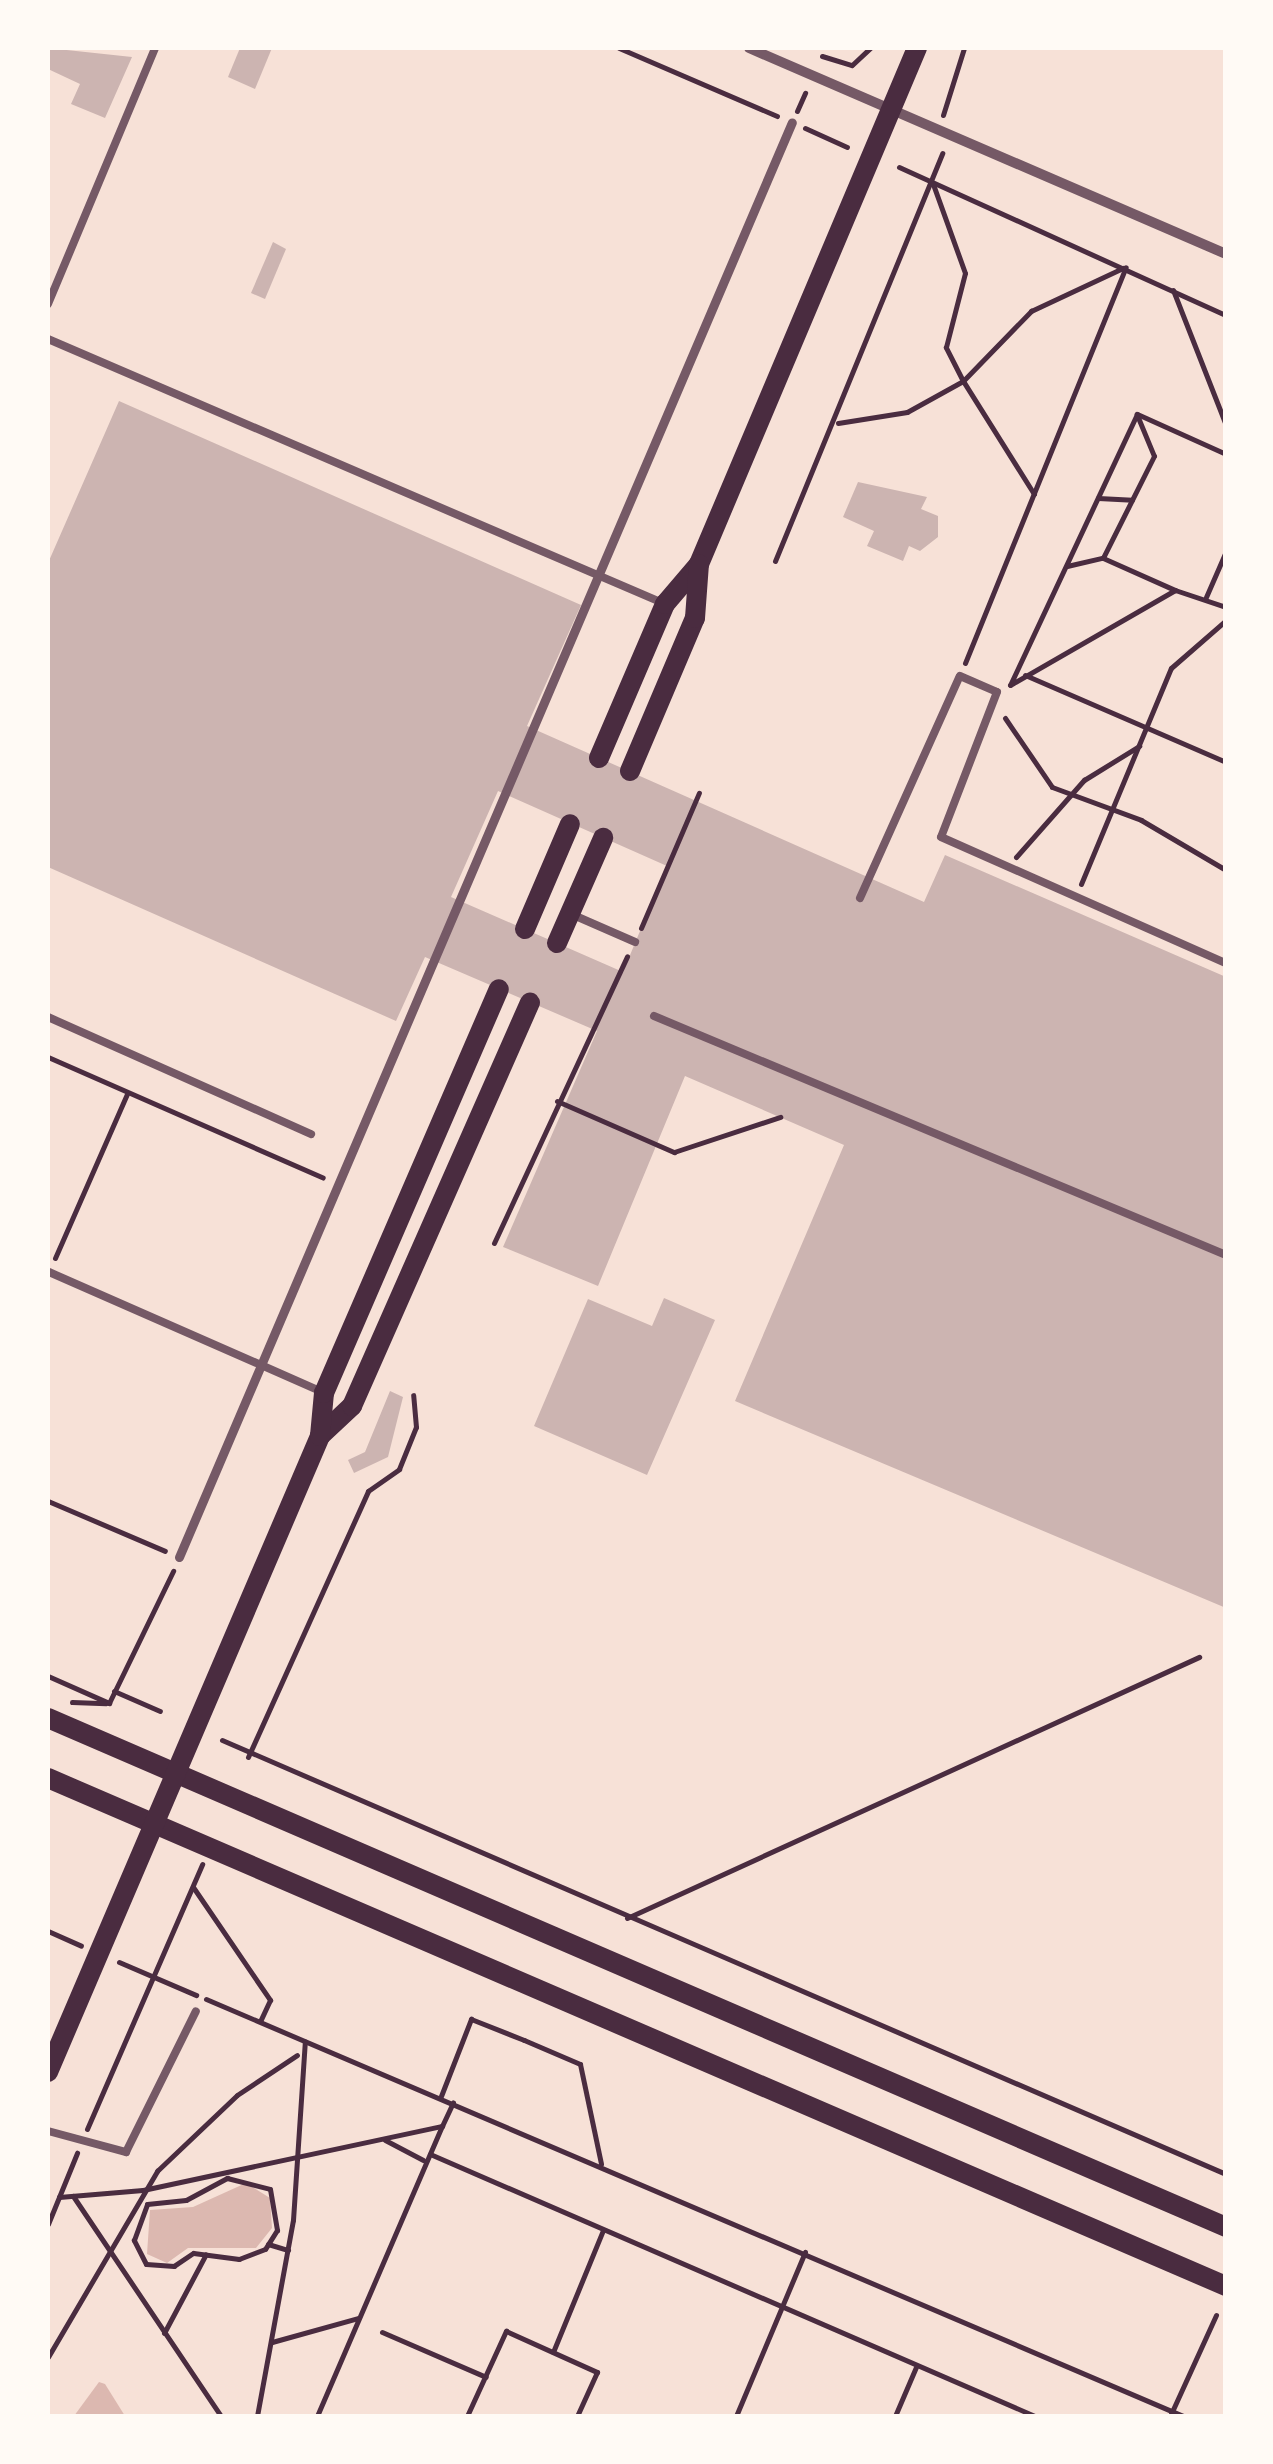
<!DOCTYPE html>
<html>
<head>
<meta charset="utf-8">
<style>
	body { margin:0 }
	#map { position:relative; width:1273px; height:2464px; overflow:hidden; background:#f7e1d7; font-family:"Fira Sans",sans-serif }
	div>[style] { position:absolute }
	.water>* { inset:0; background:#dcb8b0 }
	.building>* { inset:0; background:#ccb4b1 }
	.path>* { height:5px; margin:-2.5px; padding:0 2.5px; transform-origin:2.5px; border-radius:2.5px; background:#4a2c40 }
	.service>* { height:8px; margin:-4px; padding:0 4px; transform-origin:4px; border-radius:4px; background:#755966 }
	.pedestrian>* { height:9px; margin:-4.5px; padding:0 4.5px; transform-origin:4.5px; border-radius:4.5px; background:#755966 }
	.minor>* { height:10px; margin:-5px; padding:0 5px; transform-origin:5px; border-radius:5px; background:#755966 }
	.secondary>* { height:20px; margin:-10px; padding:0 10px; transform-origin:10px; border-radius:10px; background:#4a2c40 }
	span { translate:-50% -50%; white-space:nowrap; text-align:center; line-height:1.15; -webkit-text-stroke:9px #fffaf5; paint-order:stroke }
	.frame { position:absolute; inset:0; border:50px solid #fffaf5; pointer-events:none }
</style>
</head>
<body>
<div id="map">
	<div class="water">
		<div style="clip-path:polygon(246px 2183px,270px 2198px,272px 2228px,256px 2248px,188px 2248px,167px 2263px,147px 2254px,150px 2210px,193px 2207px)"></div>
		<div style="clip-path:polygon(99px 2382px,105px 2384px,125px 2416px,74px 2416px)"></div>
	</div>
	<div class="building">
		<div style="clip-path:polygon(48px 48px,132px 57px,105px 118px,71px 104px,80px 84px,48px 69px)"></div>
		<div style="clip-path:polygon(240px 48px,272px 48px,255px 89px,228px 77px)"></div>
		<div style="clip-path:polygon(273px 242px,286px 249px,265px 299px,251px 293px)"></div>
		<div style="clip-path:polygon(evenodd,119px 401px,581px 605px,527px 726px,924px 902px,945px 855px,1226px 977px,1226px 1608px,735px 1401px,844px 1145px,685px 1076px,598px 1286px,503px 1247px,597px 1031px,425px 957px,396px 1021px,48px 867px,48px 563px,119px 401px,498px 791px,667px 866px,623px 972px,451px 897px,498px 791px)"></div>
		<div style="clip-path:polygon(858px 482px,927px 497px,921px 509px,938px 516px,938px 537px,920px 551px,909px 546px,903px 561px,867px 546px,874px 531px,843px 517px)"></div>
		<div style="clip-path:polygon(664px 1298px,715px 1320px,647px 1475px,534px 1426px,588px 1299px,652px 1326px)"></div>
		<div style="clip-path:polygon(390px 1391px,403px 1397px,388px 1457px,354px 1473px,348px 1460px,365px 1452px)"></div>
	</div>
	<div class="path">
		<div style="left:619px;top:48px;width:172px;rotate:23.3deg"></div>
		<div style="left:822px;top:56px;width:31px;rotate:17deg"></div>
		<div style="left:852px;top:65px;width:25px;rotate:-43deg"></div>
		<div style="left:797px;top:111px;width:20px;rotate:-66deg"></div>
		<div style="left:943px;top:115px;width:70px;rotate:-72.6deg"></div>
		<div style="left:805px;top:128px;width:46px;rotate:24.3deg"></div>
		<div style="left:899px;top:167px;width:359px;rotate:24.4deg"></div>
		<div style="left:1173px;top:290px;width:145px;rotate:68.6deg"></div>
		<div style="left:1137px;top:415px;width:44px;rotate:67.5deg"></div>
		<div style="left:1154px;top:456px;width:114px;rotate:116.6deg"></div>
		<div style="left:1103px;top:558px;width:79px;rotate:24deg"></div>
		<div style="left:838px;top:423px;width:70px;rotate:-9.1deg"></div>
		<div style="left:907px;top:412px;width:64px;rotate:-29deg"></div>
		<div style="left:963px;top:381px;width:38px;rotate:-117deg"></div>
		<div style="left:946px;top:347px;width:76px;rotate:-75.6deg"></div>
		<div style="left:965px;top:273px;width:95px;rotate:-109.8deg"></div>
		<div style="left:1226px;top:454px;width:98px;rotate:-155.8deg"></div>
		<div style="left:1137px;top:414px;width:299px;rotate:115.1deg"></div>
		<div style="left:1010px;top:685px;width:190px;rotate:-29.9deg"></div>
		<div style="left:1175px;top:590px;width:54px;rotate:18.4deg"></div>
		<div style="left:1034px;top:494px;width:133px;rotate:-122.1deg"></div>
		<div style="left:963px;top:381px;width:98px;rotate:-45.8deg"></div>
		<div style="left:1031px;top:311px;width:102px;rotate:-25.1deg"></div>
		<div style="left:1098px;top:498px;width:34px;rotate:3deg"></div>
		<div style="left:775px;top:561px;width:441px;rotate:-67.7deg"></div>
		<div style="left:1067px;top:566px;width:37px;rotate:-13deg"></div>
		<div style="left:1206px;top:597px;width:50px;rotate:-66.5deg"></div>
		<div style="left:965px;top:663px;width:427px;rotate:-67.9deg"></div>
		<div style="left:1025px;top:675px;width:219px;rotate:23.4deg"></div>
		<div style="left:1005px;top:718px;width:83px;rotate:55.7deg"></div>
		<div style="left:1052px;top:787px;width:95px;rotate:20.3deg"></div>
		<div style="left:1141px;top:820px;width:99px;rotate:30.5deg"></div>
		<div style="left:1016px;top:857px;width:103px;rotate:-48.6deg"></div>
		<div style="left:1084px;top:780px;width:65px;rotate:-31.7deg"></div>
		<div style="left:1081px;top:884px;width:234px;rotate:-67.4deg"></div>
		<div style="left:1171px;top:668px;width:73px;rotate:-41.1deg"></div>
		<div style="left:641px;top:928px;width:147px;rotate:-66.8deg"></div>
		<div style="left:48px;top:1057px;width:300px;rotate:23.7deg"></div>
		<div style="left:557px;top:1101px;width:128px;rotate:23.6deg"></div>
		<div style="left:674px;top:1152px;width:112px;rotate:-18.3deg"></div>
		<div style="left:494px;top:1243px;width:316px;rotate:-65.1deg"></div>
		<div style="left:55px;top:1258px;width:179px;rotate:-66.3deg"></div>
		<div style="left:48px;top:1501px;width:127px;rotate:23.1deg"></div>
		<div style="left:48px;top:1676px;width:67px;rotate:23.9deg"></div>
		<div style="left:114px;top:1691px;width:50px;rotate:23.5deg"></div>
		<div style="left:72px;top:1702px;width:34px;rotate:2deg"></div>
		<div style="left:109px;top:1703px;width:147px;rotate:-64.1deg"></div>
		<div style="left:222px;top:1740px;width:1094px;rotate:23.38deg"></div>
		<div style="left:248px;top:1757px;width:292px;rotate:-65.7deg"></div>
		<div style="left:368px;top:1491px;width:38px;rotate:-35deg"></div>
		<div style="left:399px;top:1469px;width:45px;rotate:-68deg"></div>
		<div style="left:416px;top:1427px;width:32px;rotate:-95deg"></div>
		<div style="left:193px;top:1887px;width:137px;rotate:55.7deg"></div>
		<div style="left:270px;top:2000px;width:23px;rotate:115deg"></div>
		<div style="left:627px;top:1918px;width:629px;rotate:-24.53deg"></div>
		<div style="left:48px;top:1931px;width:36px;rotate:24deg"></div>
		<div style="left:119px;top:1962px;width:84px;rotate:23.2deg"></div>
		<div style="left:206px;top:1999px;width:1062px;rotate:23.11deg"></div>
		<div style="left:441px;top:2096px;width:83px;rotate:-68.7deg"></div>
		<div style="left:471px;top:2019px;width:57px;rotate:21.6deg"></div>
		<div style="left:524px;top:2040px;width:61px;rotate:23.2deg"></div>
		<div style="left:580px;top:2064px;width:102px;rotate:78.1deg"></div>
		<div style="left:87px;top:2129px;width:289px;rotate:-66.5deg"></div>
		<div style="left:385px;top:2140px;width:43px;rotate:27.8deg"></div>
		<div style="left:430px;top:2154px;width:659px;rotate:23.42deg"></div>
		<div style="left:227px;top:2178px;width:44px;rotate:14.3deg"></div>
		<div style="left:270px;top:2189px;width:42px;rotate:80.3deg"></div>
		<div style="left:277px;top:2230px;width:22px;rotate:122deg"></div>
		<div style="left:265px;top:2249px;width:28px;rotate:159deg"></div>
		<div style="left:239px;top:2259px;width:46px;rotate:-172.6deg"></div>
		<div style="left:193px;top:2253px;width:23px;rotate:146deg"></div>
		<div style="left:174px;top:2266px;width:28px;rotate:-176deg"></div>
		<div style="left:146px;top:2264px;width:27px;rotate:-117deg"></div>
		<div style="left:134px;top:2240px;width:38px;rotate:-70deg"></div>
		<div style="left:147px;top:2204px;width:39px;rotate:-6deg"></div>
		<div style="left:186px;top:2200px;width:47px;rotate:-28.2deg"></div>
		<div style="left:73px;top:2196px;width:265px;rotate:56.1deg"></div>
		<div style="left:59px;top:2197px;width:84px;rotate:-4.8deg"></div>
		<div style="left:143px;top:2190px;width:306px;rotate:-12.1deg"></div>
		<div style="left:442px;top:2126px;width:26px;rotate:-65deg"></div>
		<div style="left:48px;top:2224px;width:77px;rotate:-67.8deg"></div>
		<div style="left:268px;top:2244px;width:21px;rotate:17deg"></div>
		<div style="left:382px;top:2332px;width:113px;rotate:23.4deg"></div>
		<div style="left:164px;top:2333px;width:89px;rotate:-62deg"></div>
		<div style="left:272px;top:2342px;width:89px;rotate:-15.6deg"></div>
		<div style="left:553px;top:2352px;width:132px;rotate:-67.7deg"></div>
		<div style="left:48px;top:2357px;width:216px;rotate:-59.6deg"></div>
		<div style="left:157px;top:2171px;width:110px;rotate:-43.5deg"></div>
		<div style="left:237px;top:2095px;width:72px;rotate:-33.7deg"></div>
		<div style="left:257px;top:2416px;width:199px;rotate:-79.6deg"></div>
		<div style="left:293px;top:2220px;width:179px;rotate:-86.2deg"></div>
		<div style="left:317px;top:2416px;width:316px;rotate:-66.7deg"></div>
		<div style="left:467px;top:2416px;width:94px;rotate:-65.4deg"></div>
		<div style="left:506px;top:2331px;width:100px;rotate:24.3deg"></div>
		<div style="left:597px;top:2372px;width:48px;rotate:114.4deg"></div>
		<div style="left:736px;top:2416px;width:178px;rotate:-67.2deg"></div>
		<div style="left:895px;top:2416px;width:53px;rotate:-66.8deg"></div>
		<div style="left:1170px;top:2416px;width:111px;rotate:-65.5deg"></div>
	</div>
	<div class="service">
		<div style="left:48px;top:304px;width:277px;rotate:-67.3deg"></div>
		<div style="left:48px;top:339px;width:672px;rotate:23.24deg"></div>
		<div style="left:860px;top:898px;width:243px;rotate:-65.8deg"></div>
		<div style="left:960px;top:676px;width:40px;rotate:23.4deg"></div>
		<div style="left:997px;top:692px;width:155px;rotate:111.1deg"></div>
		<div style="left:941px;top:837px;width:312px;rotate:23.9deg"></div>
		<div style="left:571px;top:914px;width:70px;rotate:23.6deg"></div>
		<div style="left:654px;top:1016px;width:620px;rotate:22.68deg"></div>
		<div style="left:48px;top:1017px;width:288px;rotate:24deg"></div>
		<div style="left:49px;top:1272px;width:300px;rotate:23.7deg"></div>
		<div style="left:48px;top:2131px;width:81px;rotate:15.1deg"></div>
		<div style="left:126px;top:2152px;width:157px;rotate:-63.6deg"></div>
	</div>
	<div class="pedestrian">
		<div style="left:179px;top:1557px;width:1560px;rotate:-66.87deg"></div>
	</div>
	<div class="minor">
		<div style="left:749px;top:48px;width:520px;rotate:23.36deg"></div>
	</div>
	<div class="secondary">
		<div style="left:599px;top:758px;width:168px;rotate:-66.8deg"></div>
		<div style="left:665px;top:604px;width:52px;rotate:-49.6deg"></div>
		<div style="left:699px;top:564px;width:560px;rotate:-67.1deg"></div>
		<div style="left:630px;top:771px;width:166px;rotate:-67deg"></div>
		<div style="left:695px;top:618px;width:54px;rotate:-85.8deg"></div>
		<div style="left:525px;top:929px;width:114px;rotate:-66.8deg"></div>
		<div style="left:557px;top:943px;width:115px;rotate:-66.3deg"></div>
		<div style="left:320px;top:1436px;width:44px;rotate:-43.2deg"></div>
		<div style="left:352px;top:1406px;width:441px;rotate:-66.2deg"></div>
		<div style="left:48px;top:1718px;width:1283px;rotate:23.37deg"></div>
		<div style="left:48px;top:1778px;width:1283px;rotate:23.33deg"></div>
		<div style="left:48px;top:2072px;width:692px;rotate:-66.84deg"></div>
		<div style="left:320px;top:1436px;width:43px;rotate:-84.7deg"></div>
		<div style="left:324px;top:1393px;width:440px;rotate:-66.6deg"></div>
	</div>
	<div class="frame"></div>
</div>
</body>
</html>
